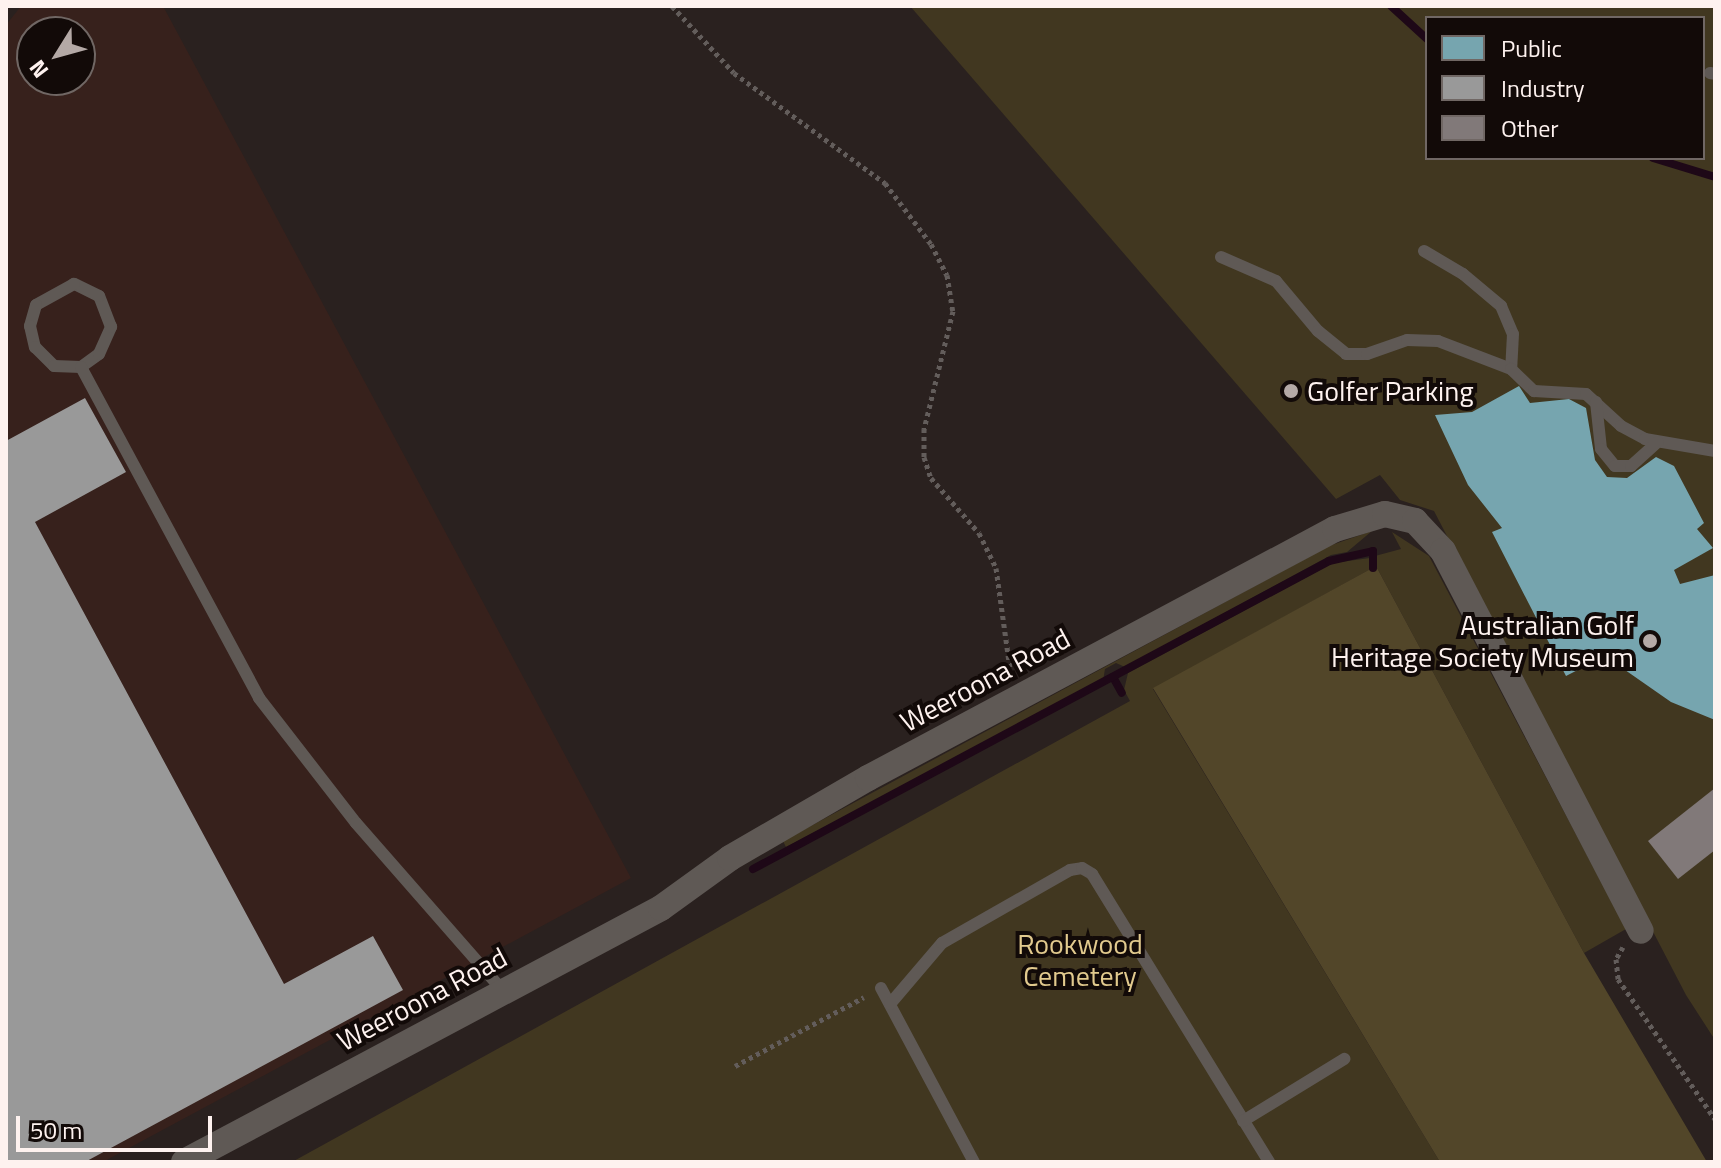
<!DOCTYPE html>
<html>
<head>
<meta charset="utf-8">
<style>
	body { margin:0 }
	#map { position:relative; width:1721px; height:1168px; overflow:hidden; background:#2a211f; font-family:"Titillium Web",sans-serif }
	div>[style] { position:absolute }
	.built>* { inset:0; background:#37211c }
	.green>* { inset:0; background:#413720 }
	.forest>* { inset:0; background:#524629 }
	.public>* { inset:0; background:#76a5af }
	.industry>* { inset:0; background:#999 }
	.stream>* { height:8px; margin:-4px; padding:0 4px; transform-origin:4px; border-radius:4px; background:#1e0817 }
	.building>* { inset:0; background:#817979 }
	.path>* { height:5px; margin-top:-2.5px; transform-origin:0; background:repeating-linear-gradient(90deg,#635d5b 0 4px,transparent 0 8px) }
	.service>* { height:12px; margin:-6px; padding:0 6px; transform-origin:6px; border-radius:6px; background:#5f5955 }
	.minor>* { height:26px; margin:-13px; padding:0 13px; transform-origin:13px; border-radius:13px; background:#5f5955 }
	.dots>* { width:22px; height:22px; translate:-50% -50%; box-sizing:border-box; border:4px solid #120a08; border-radius:50% }
	span { translate:-50% -50%; white-space:nowrap; text-align:center; line-height:1.15; -webkit-text-stroke:8px #120a08; paint-order:stroke }
	.poi-label { font-size:28px; color:#fef2ef }
	.left { translate:0 -50%; text-align:left }
	.right { translate:-100% -50%; text-align:right }
	.street-label { font-size:28px; color:#fef2ef }
	.park-label { font-size:28px; color:#e2ca8e }
	.frame { position:absolute; inset:0; border:8px solid #fef2ef; pointer-events:none }
	.legend { position:absolute; left:1425px; top:16px; width:280px; height:144px; box-sizing:border-box; background:#120a08; border:2px solid #706764; margin:0; padding:10px 14px; list-style:none; font-size:24px; color:#fef2ef }
	.legend li { display:flex; align-items:center; gap:16px; height:40px }
	.legend b { width:40px; border:2px solid #706764 }
	.north { position:absolute; left:16px; top:16px; width:80px; height:80px; box-sizing:border-box; background:#120a08; border:2px solid #706764; border-radius:50%; rotate:233deg; font-size:22px; font-weight:700; line-height:32px; text-align:center; color:#fef2ef }
	.north::after { content:''; display:block; margin:auto; width:28px; height:36px; background:#b4a9a6; clip-path:polygon(50% 0,100% 100%,50% 72%,0 100%) }
	.scale { position:absolute; left:16px; top:1116px; width:196px; height:36px; box-sizing:border-box; border:4px solid #fef2ef; border-top:0; padding-left:10px; font-size:24px; line-height:28px; white-space:nowrap; color:#fef2ef; -webkit-text-stroke:6px #120a08; paint-order:stroke }
</style>
</head>
<body>
<div id="map">
	<div class="built">
		<div style="clip-path:polygon(evenodd,21px 6px,163px 6px,631px 878px,103px 1162px,6px 1162px,6px 25px,21px 6px,32px 32px,80px 32px,80px 80px,32px 80px,32px 32px)"></div>
	</div>
	<div class="green">
		<div style="clip-path:polygon(evenodd,910px 6px,1715px 6px,1715px 1040px,1686px 995px,1434px 511px,1400px 500px,1380px 475px,1336px 499px,910px 6px,1427px 18px,1703px 18px,1703px 158px,1427px 158px,1427px 18px)"></div>
		<div style="clip-path:polygon(1372px 531px,1347px 552px,1331px 555px,1125px 667px,1116px 663px,1105px 669px,1103px 681px,892px 792px,786px 847px,783px 841px,1329px 546px)"></div>
		<div style="clip-path:polygon(1392px 532px,1429px 556px,1626px 929px,1584px 953px,1376px 566px,1375px 556px,1401px 549px)"></div>
		<div style="clip-path:polygon(1370px 558px,1369px 570px,1153px 689px,1440px 1162px,292px 1162px,1130px 701px,1124px 690px,1128px 673px,1333px 563px)"></div>
	</div>
	<div class="forest">
		<div style="clip-path:polygon(1376px 566px,1584px 953px,1707px 1162px,1440px 1162px,1153px 688px)"></div>
	</div>
	<div class="public">
		<div style="clip-path:polygon(1519px 386px,1530px 403px,1569px 399px,1586px 408px,1595px 460px,1607px 477px,1627px 478px,1656px 457px,1674px 466px,1704px 523px,1697px 529px,1713px 548px,1674px 570px,1680px 584px,1715px 575px,1715px 720px,1671px 702px,1605px 656px,1566px 676px,1492px 532px,1502px 528px,1468px 485px,1435px 415px,1472px 412px)"></div>
	</div>
	<div class="industry">
		<div style="clip-path:polygon(85px 398px,126px 472px,35px 522px,284px 984px,373px 936px,403px 990px,85px 1162px,6px 1162px,6px 441px)"></div>
	</div>
	<div class="stream">
		<div style="left:1391px;top:6px;width:49px;rotate:42.5deg"></div>
		<div style="left:1653px;top:158px;width:65px;rotate:17deg"></div>
		<div style="left:1113px;top:677px;width:18px;rotate:61deg"></div>
		<div style="left:753px;top:869px;width:653px;rotate:-28.13deg"></div>
		<div style="left:1329px;top:561px;width:45px;rotate:-12.8deg"></div>
		<div style="left:1373px;top:551px;width:17px;rotate:90deg"></div>
	</div>
	<div class="building">
		<div style="clip-path:polygon(1715px 788px,1715px 850px,1678px 879px,1648px 841px)"></div>
	</div>
	<div class="path">
		<div style="left:672px;top:6px;width:91px;rotate:47.2deg"></div>
		<div style="left:734px;top:73px;width:187px;rotate:36.1deg"></div>
		<div style="left:885px;top:183px;width:76px;rotate:53deg"></div>
		<div style="left:931px;top:244px;width:35px;rotate:63deg"></div>
		<div style="left:947px;top:275px;width:36px;rotate:81deg"></div>
		<div style="left:953px;top:311px;width:122px;rotate:103.8deg"></div>
		<div style="left:924px;top:429px;width:28px;rotate:90deg"></div>
		<div style="left:924px;top:457px;width:22px;rotate:72deg"></div>
		<div style="left:931px;top:478px;width:73px;rotate:48.9deg"></div>
		<div style="left:979px;top:533px;width:39px;rotate:64deg"></div>
		<div style="left:996px;top:568px;width:109px;rotate:82.1deg"></div>
		<div style="left:1623px;top:947px;width:14px;rotate:120deg"></div>
		<div style="left:1616px;top:959px;width:20px;rotate:84deg"></div>
		<div style="left:1618px;top:979px;width:170px;rotate:55.3deg"></div>
		<div style="left:735px;top:1066px;width:146px;rotate:-28.1deg"></div>
	</div>
	<div class="service">
		<div style="left:1710px;top:73px;width:5px;rotate:11deg"></div>
		<div style="left:1424px;top:251px;width:45px;rotate:30.5deg"></div>
		<div style="left:1463px;top:274px;width:50px;rotate:40.1deg"></div>
		<div style="left:1501px;top:306px;width:30px;rotate:67deg"></div>
		<div style="left:1513px;top:334px;width:35px;rotate:93deg"></div>
		<div style="left:1221px;top:257px;width:60px;rotate:23.6deg"></div>
		<div style="left:1276px;top:281px;width:65px;rotate:50deg"></div>
		<div style="left:1318px;top:331px;width:36px;rotate:39deg"></div>
		<div style="left:1346px;top:354px;width:21px"></div>
		<div style="left:1367px;top:354px;width:42px;rotate:-19.3deg"></div>
		<div style="left:1407px;top:340px;width:31px;rotate:2deg"></div>
		<div style="left:1438px;top:341px;width:78px;rotate:21deg"></div>
		<div style="left:1511px;top:369px;width:32px;rotate:44deg"></div>
		<div style="left:1534px;top:391px;width:52px;rotate:3.3deg"></div>
		<div style="left:1586px;top:394px;width:47px;rotate:42.4deg"></div>
		<div style="left:1621px;top:426px;width:27px;rotate:28deg"></div>
		<div style="left:1645px;top:439px;width:71px;rotate:9.7deg"></div>
		<div style="left:81px;top:367px;width:22px;rotate:-36deg"></div>
		<div style="left:99px;top:354px;width:30px;rotate:-66deg"></div>
		<div style="left:111px;top:327px;width:33px;rotate:-111deg"></div>
		<div style="left:99px;top:296px;width:28px;rotate:-154deg"></div>
		<div style="left:74px;top:284px;width:43px;rotate:151.1deg"></div>
		<div style="left:36px;top:305px;width:22px;rotate:106deg"></div>
		<div style="left:30px;top:326px;width:22px;rotate:77deg"></div>
		<div style="left:35px;top:347px;width:27px;rotate:45deg"></div>
		<div style="left:54px;top:366px;width:27px;rotate:2deg"></div>
		<div style="left:81px;top:367px;width:376px;rotate:61.7deg"></div>
		<div style="left:259px;top:698px;width:158px;rotate:52.2deg"></div>
		<div style="left:356px;top:823px;width:225px;rotate:48.8deg"></div>
		<div style="left:1596px;top:402px;width:47px;rotate:83.9deg"></div>
		<div style="left:1601px;top:449px;width:22px;rotate:51deg"></div>
		<div style="left:1615px;top:466px;width:16px"></div>
		<div style="left:1631px;top:466px;width:36px;rotate:-42deg"></div>
		<div style="left:881px;top:988px;width:197px;rotate:61.9deg"></div>
		<div style="left:890px;top:1004px;width:80px;rotate:-49.6deg"></div>
		<div style="left:942px;top:943px;width:147px;rotate:-29.7deg"></div>
		<div style="left:1070px;top:870px;width:12px;rotate:-9deg"></div>
		<div style="left:1082px;top:868px;width:12px;rotate:31deg"></div>
		<div style="left:1092px;top:874px;width:338px;rotate:58.4deg"></div>
		<div style="left:1243px;top:1121px;width:119px;rotate:-31.5deg"></div>
	</div>
	<div class="minor">
		<div style="left:184px;top:1162px;width:540px;rotate:-28.04deg"></div>
		<div style="left:661px;top:908px;width:85px;rotate:-35.9deg"></div>
		<div style="left:730px;top:858px;width:160px;rotate:-30.1deg"></div>
		<div style="left:868px;top:778px;width:529px;rotate:-28.07deg"></div>
		<div style="left:1335px;top:529px;width:52px;rotate:-16.7deg"></div>
		<div style="left:1385px;top:514px;width:31px;rotate:13deg"></div>
		<div style="left:1415px;top:521px;width:41px;rotate:47deg"></div>
		<div style="left:1443px;top:551px;width:428px;rotate:62.5deg"></div>
	</div>
	<div class="dots">
		<div style="left:1291px;top:391px;background:#b4a9a6"></div>
		<div style="left:1650px;top:641px;background:#b4a9a6"></div>
	</div>
	<div class="poi-label">
		<span class="left" style="left:1307px;top:391px">Golfer Parking</span>
		<span class="right" style="left:1634px;top:641px">Australian Golf<br>Heritage Society Museum</span>
	</div>
	<div class="street-label">
		<span style="left:985px;top:680px;rotate:-28deg">Weeroona Road</span>
		<span style="left:422px;top:999px;rotate:-28deg">Weeroona Road</span>
	</div>
	<div class="park-label">
		<span style="left:1080px;top:960px">Rookwood<br>Cemetery</span>
	</div>
	<div class="frame"></div>
	<ul class="legend">
	<li><b style="height:22px;background:#76a5af"></b>Public</li>
	<li><b style="height:22px;background:#999"></b>Industry</li>
	<li><b style="height:22px;background:#817979"></b>Other</li>
	</ul>
	<div class="north">N</div>
	<div class="scale">50 m</div>
</div>
</body>
</html>
